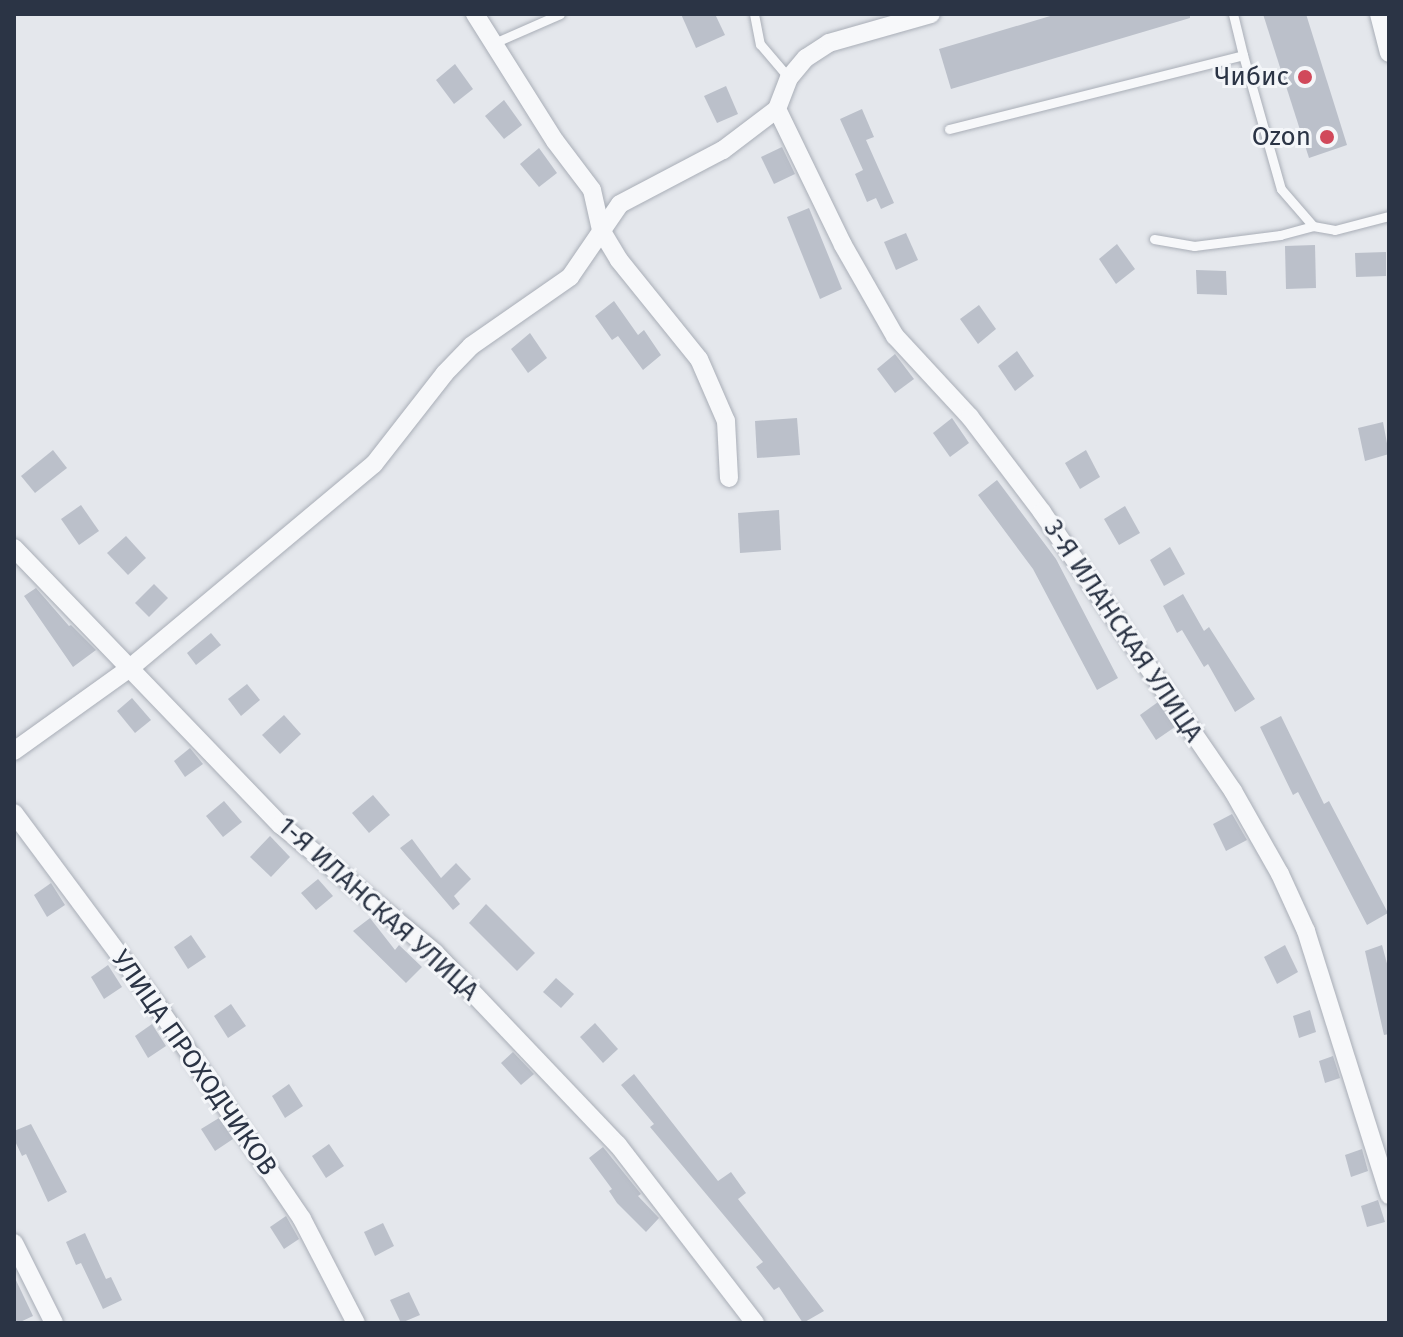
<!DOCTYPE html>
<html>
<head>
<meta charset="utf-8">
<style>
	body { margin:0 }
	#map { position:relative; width:1403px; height:1337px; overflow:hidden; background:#e4e7ec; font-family:"Fira Sans",sans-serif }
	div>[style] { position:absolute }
	.building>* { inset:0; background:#bbc0ca }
	.roads { filter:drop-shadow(0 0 2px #a9aeb7) drop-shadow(0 0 2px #a9aeb7) }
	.lane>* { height:9px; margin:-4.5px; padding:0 4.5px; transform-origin:4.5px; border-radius:4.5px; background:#f7f8fa }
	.street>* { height:18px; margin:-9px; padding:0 9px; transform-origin:9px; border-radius:9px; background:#f7f8fa }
	.dots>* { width:22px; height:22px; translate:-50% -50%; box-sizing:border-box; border:4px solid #f4f6f9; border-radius:50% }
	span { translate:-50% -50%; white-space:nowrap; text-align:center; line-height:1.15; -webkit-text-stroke:6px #f4f6f9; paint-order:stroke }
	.poi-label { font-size:26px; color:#2b3445 }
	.right { translate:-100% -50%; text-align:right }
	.street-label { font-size:26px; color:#2b3445 }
	.frame { position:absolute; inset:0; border:16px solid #2b3445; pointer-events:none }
</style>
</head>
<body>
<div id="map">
	<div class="building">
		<div style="clip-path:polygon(681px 14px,715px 14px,725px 35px,696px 48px)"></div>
		<div style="clip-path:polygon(1057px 14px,1190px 14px,1190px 18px,951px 89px,939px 49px)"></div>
		<div style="clip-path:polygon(1263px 14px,1306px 14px,1347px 145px,1309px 158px)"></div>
		<div style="clip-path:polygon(455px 64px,473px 89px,454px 104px,436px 80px)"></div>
		<div style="clip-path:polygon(726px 86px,738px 114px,717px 123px,704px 96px)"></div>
		<div style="clip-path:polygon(504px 100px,522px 125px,504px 139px,485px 116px)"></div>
		<div style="clip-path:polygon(862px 109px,874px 137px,866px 140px,894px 203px,881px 209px,876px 198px,867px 202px,855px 174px,863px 170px,840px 119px)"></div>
		<div style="clip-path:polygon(782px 147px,795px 174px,774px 184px,761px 157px)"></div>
		<div style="clip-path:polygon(539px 148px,557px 173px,539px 187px,520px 164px)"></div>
		<div style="clip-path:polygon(809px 208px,842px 289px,820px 299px,787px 217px)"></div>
		<div style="clip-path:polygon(906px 233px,918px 260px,896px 270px,884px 242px)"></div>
		<div style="clip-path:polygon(1117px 244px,1135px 269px,1116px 284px,1099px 259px)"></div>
		<div style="clip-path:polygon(1315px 245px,1316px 288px,1286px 289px,1285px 246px)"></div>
		<div style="clip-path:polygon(1386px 252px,1386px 276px,1356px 277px,1355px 253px)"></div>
		<div style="clip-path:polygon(1196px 270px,1226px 271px,1227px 295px,1197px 294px)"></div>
		<div style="clip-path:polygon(614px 301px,638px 335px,644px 330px,661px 355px,643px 370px,618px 336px,612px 340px,595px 316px)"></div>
		<div style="clip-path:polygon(979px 305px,996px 329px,978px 344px,960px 319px)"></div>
		<div style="clip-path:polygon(530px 333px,547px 358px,528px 373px,511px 349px)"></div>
		<div style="clip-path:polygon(1017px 351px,1034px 376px,1015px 391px,998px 366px)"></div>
		<div style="clip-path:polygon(895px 354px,914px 379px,895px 393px,877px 369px)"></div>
		<div style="clip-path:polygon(797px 418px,800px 455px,757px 458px,755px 421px)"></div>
		<div style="clip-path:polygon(952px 418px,969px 443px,950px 457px,933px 433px)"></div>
		<div style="clip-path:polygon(1383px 422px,1389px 454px,1365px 461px,1358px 428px)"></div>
		<div style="clip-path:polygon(53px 450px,67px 468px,35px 493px,21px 476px)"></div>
		<div style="clip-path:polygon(1086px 450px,1100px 477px,1080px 489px,1065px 463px)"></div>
		<div style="clip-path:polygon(997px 480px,1056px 559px,1118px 678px,1097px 690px,1033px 569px,978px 495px)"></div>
		<div style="clip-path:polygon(81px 505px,99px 531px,79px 545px,61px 519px)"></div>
		<div style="clip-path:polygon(1125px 506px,1140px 533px,1119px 545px,1104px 519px)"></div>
		<div style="clip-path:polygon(779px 510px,781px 550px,740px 553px,738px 513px)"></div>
		<div style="clip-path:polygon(126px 536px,146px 558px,128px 575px,107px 553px)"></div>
		<div style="clip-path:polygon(1170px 547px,1185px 574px,1164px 586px,1150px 560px)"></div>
		<div style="clip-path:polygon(154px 584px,168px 598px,149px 617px,135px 603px)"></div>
		<div style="clip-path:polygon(36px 588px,69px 626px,71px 625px,96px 650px,73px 667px,24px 596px)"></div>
		<div style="clip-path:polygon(1183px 594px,1204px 631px,1209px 627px,1255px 699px,1235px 712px,1208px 664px,1204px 667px,1182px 630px,1177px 633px,1163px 606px)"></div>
		<div style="clip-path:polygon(211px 633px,221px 645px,196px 665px,187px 653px)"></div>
		<div style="clip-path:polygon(247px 684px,260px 700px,241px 716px,228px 699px)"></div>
		<div style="clip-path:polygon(132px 698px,151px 720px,135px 733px,117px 711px)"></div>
		<div style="clip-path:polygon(1158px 702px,1175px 727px,1156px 740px,1140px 715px)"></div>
		<div style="clip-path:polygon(284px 715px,301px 734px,280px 754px,262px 735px)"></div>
		<div style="clip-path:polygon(1281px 716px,1324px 804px,1329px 801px,1388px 913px,1367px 925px,1298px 792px,1293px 795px,1260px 727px)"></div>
		<div style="clip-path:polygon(190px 748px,203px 764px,185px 777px,174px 761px)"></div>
		<div style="clip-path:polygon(373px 795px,390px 815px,369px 833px,352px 813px)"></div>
		<div style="clip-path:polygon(224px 801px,242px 822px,223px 837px,206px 816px)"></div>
		<div style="clip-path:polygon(1232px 814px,1247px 840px,1226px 851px,1213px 824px)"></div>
		<div style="clip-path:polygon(270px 836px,290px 857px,271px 877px,250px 857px)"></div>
		<div style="clip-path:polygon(412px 839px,441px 878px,456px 863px,471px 879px,454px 896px,460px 904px,453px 910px,400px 848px)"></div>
		<div style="clip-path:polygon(318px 879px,333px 896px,316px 910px,301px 893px)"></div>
		<div style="clip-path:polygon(51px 883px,65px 905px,47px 917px,34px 895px)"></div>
		<div style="clip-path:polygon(486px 904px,535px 953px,517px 971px,469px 923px)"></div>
		<div style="clip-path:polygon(370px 918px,395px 950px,399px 945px,422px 967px,406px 983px,353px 931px)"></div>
		<div style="clip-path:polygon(191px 935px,206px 957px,188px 969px,174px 947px)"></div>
		<div style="clip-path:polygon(1285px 945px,1298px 972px,1277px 984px,1264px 957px)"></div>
		<div style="clip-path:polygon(1382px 945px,1389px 971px,1389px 1034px,1384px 1035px,1365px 951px)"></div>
		<div style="clip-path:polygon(108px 965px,122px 987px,104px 999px,91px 977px)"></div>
		<div style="clip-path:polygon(556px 978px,574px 994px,561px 1008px,543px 992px)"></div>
		<div style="clip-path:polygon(231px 1004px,246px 1026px,228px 1038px,214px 1016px)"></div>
		<div style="clip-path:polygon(1310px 1010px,1316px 1032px,1299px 1038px,1293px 1016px)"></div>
		<div style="clip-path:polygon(595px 1023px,618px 1049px,603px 1063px,580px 1037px)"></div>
		<div style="clip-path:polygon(152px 1024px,166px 1046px,148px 1058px,135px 1036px)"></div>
		<div style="clip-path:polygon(513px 1052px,534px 1074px,521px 1085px,501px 1063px)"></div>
		<div style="clip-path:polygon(1333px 1056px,1340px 1078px,1325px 1083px,1319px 1061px)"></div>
		<div style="clip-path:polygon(634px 1074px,718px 1181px,731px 1172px,746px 1193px,738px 1199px,824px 1311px,803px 1323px,779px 1287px,774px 1290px,756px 1267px,763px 1262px,650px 1127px,654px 1124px,621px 1085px)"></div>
		<div style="clip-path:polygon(289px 1084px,303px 1106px,285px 1118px,272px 1096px)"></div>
		<div style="clip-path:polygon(219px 1118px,233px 1139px,215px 1151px,201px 1129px)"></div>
		<div style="clip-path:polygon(31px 1124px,67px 1192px,48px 1202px,26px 1154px,22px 1156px,14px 1139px,14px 1131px)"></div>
		<div style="clip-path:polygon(329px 1144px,344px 1166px,326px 1178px,312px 1156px)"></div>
		<div style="clip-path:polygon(603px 1147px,641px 1194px,638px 1196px,659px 1218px,646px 1232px,617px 1203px,609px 1191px,612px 1189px,589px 1158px)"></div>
		<div style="clip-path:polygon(1362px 1149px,1368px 1171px,1351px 1177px,1345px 1155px)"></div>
		<div style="clip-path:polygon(1378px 1200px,1385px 1222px,1367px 1227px,1361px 1206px)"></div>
		<div style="clip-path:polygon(286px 1216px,299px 1239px,284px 1249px,270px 1227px)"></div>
		<div style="clip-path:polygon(383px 1223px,394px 1246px,375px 1256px,364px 1232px)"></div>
		<div style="clip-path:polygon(85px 1233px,106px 1279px,111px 1277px,122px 1300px,103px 1309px,81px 1263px,76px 1265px,66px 1242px)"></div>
		<div style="clip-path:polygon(14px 1276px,33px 1316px,18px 1323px,14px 1323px)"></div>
		<div style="clip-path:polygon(409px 1292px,420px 1315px,401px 1323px,390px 1300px)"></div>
	</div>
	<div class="roads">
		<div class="lane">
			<div style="left:754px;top:14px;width:31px;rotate:79deg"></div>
			<div style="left:760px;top:44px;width:45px;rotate:49.5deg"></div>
			<div style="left:1233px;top:14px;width:42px;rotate:76.3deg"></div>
			<div style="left:494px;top:43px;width:72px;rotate:-23.7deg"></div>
			<div style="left:949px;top:129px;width:303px;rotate:-14.1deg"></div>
			<div style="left:1243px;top:55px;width:139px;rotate:74.2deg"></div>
			<div style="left:1281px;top:189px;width:49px;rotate:49.1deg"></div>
			<div style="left:1313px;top:226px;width:22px;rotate:10deg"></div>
			<div style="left:1335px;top:230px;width:56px;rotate:-14.5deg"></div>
			<div style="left:1154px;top:239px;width:41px;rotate:9.9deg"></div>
			<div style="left:1194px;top:246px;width:87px;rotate:-7.3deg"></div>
			<div style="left:1280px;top:235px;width:34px;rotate:-15deg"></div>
		</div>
		<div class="street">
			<div style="left:475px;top:14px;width:150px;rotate:57.8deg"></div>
			<div style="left:555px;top:141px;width:61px;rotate:52.9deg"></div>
			<div style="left:592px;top:190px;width:41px;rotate:77.3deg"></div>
			<div style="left:601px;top:230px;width:35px;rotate:59deg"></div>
			<div style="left:619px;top:260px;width:127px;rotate:51.1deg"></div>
			<div style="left:699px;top:359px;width:68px;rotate:66.5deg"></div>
			<div style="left:726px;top:421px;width:57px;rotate:87deg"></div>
			<div style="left:1379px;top:14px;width:40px;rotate:75.6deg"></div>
			<div style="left:777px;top:109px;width:151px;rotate:64.1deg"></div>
			<div style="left:843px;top:245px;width:105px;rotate:60.3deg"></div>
			<div style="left:895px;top:336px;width:110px;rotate:47.2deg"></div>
			<div style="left:970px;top:417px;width:119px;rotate:52.8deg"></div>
			<div style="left:1042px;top:512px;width:338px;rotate:55.6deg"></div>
			<div style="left:1233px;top:791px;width:95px;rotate:60.5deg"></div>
			<div style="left:1280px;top:874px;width:63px;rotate:65.5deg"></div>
			<div style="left:1306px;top:931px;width:277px;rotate:72.5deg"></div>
			<div style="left:14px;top:548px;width:385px;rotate:46.1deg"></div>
			<div style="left:281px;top:825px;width:200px;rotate:39.7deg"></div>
			<div style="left:435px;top:953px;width:265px;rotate:46.4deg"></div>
			<div style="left:618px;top:1145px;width:225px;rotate:52.4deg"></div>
			<div style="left:14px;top:751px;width:143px;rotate:-35.6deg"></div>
			<div style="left:130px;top:668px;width:318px;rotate:-39.9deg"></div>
			<div style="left:374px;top:464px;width:115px;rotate:-52deg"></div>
			<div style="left:445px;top:373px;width:37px;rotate:-46deg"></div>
			<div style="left:471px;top:346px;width:121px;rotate:-34.9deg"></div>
			<div style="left:570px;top:277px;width:88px;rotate:-55.6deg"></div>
			<div style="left:620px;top:204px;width:116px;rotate:-27.7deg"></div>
			<div style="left:723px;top:150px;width:68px;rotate:-37.2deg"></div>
			<div style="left:777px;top:109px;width:33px;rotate:-69deg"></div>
			<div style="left:789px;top:78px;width:26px;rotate:-50deg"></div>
			<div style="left:806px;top:58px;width:27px;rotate:-33deg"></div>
			<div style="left:829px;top:43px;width:106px;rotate:-15.9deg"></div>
			<div style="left:14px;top:813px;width:242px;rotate:53.4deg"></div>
			<div style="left:158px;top:1007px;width:256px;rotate:55.8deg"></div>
			<div style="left:302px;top:1219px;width:117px;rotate:62.6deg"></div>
			<div style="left:14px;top:1243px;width:89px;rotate:63.4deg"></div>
		</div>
	</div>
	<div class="dots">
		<div style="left:1305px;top:77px;background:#d1495b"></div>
		<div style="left:1327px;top:137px;background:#d1495b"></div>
	</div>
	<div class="poi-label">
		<span class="right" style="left:1289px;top:77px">Чибис</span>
		<span class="right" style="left:1311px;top:137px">Ozon</span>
	</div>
	<div class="street-label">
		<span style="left:1123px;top:631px;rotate:56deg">3-Я ИЛАНСКАЯ УЛИЦА</span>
		<span style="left:378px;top:909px;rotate:42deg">1-Я ИЛАНСКАЯ УЛИЦА</span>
		<span style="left:194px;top:1063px;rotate:55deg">УЛИЦА ПРОХОДЧИКОВ</span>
	</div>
	<div class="frame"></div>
</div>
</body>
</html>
